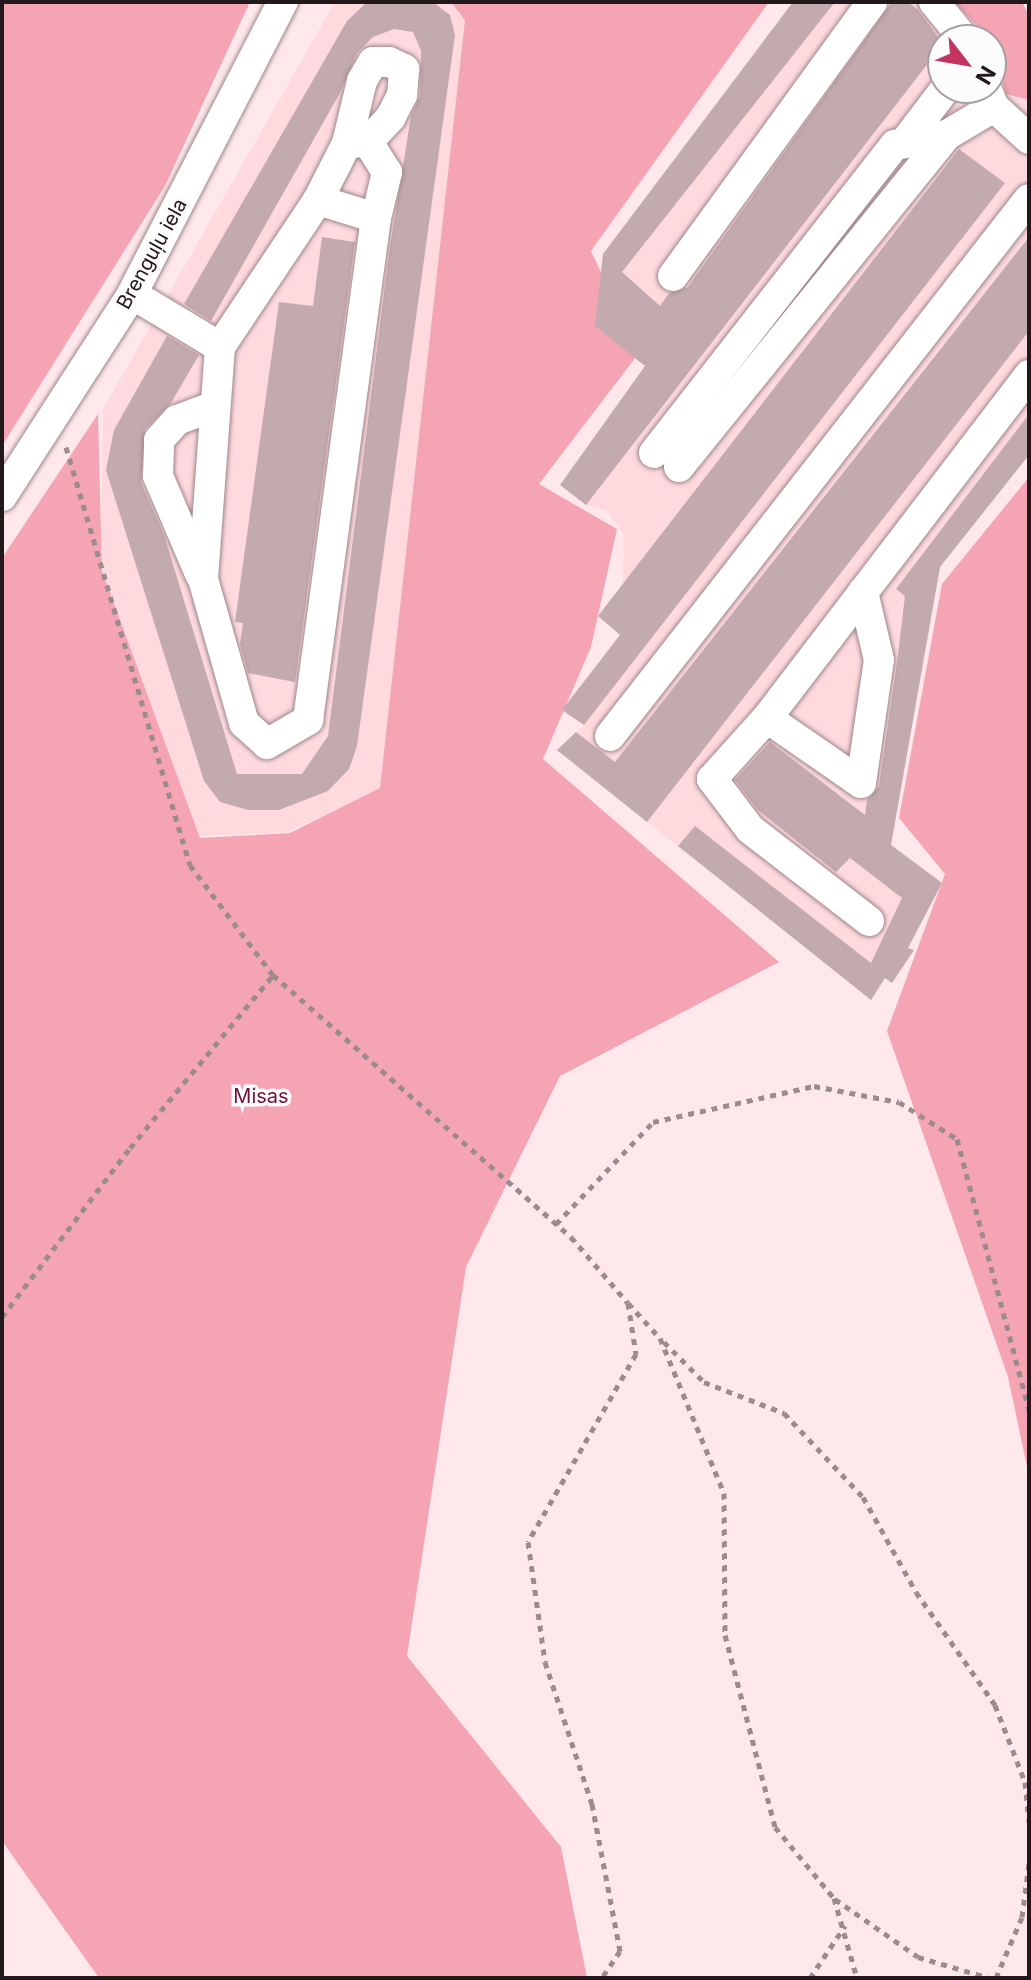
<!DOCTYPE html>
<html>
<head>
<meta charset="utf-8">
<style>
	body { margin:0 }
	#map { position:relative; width:1031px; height:1980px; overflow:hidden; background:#fee8ec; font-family:Inter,sans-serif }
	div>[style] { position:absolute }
	.built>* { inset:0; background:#fedadf }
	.green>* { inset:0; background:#f4a4b3 }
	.building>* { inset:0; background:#c3aaae }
	.path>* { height:5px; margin-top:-2.5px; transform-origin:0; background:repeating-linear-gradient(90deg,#9c8b8e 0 6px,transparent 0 12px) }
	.roads { filter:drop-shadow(0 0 2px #9e8589) drop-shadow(0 0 2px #9e8589) }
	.minor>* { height:30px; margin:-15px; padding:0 15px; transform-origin:15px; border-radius:15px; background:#fff }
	span { translate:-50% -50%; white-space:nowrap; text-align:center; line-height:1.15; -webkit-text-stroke:7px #fcfcfc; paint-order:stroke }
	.street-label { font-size:20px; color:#23191b }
	.park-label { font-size:20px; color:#6f1231 }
	.frame { position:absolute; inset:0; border:4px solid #23191b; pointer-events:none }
	.north { position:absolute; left:927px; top:24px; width:80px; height:80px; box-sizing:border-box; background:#fcfcfc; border:2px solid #a5a1a2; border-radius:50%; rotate:121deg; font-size:22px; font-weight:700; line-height:32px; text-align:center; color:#23191b }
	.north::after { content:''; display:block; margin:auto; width:28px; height:36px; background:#c33560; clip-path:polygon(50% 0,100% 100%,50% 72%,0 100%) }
</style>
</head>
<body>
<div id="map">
	<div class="built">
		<div style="clip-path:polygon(335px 2px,451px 2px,467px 21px,383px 789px,287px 832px,199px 836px,101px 573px,103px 409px)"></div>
		<div style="clip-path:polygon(793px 2px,950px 2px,973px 40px,943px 40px,943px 88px,991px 88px,991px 71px,1001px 88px,1029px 95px,1029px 455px,940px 567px,891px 845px,942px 883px,908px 948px,914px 950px,892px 983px,885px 978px,871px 1000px,557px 750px,584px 725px,562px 710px,620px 635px,599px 616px,623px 584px,624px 535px,607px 511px,586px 505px,560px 485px,645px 366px,595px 326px,603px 254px)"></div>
	</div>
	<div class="green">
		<div style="clip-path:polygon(2px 2px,250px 2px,165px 186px,2px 446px)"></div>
		<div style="clip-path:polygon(451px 2px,769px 2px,591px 251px,639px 353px,539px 484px,617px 529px,591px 647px,543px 759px,779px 962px,560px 1076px,466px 1267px,407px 1656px,561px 1847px,587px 1978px,99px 1978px,2px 1841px,2px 558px,98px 414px,102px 571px,200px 838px,290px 833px,380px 788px,465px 20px)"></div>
		<div style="clip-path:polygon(954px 2px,1022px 2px,1029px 15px,1029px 100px,1006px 94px,991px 40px)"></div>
		<div style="clip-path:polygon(1029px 477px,1029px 1476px,1008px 1377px,887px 1031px,945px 874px,899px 818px,942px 584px)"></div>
	</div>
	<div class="building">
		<div style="clip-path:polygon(367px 2px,433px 2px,450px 15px,455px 35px,357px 746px,349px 769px,328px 791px,279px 810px,248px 810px,220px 802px,204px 781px,106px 470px,114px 430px,167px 336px,199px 355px,171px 403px,145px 429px,141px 482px,164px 535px,237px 774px,302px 774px,328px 736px,390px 247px,411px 116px,420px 96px,421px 51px,413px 32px,394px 29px,373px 37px,357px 53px,340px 93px,211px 321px,184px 304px,347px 21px)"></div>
		<div style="clip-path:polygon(793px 2px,835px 2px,622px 272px,660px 306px,669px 293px,688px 287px,892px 2px,908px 2px,918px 10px,943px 44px,586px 505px,560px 485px,645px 366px,595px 326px,603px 254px)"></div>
		<div style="clip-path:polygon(959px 149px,1005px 183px,584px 725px,562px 710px,620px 635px,598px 616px)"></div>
		<div style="clip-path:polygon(322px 237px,355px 242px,295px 682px,248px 673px,240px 644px,243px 623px,235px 622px,279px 302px,313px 306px)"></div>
		<div style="clip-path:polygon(1029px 237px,1029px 331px,647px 822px,557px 750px,576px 732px,615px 762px)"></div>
		<div style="clip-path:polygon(1029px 414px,1029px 455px,940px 567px,891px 845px,942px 883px,908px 948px,914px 950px,892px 983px,885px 978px,871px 1000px,678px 846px,695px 826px,871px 963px,902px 898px,850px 858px,836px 872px,758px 810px,735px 780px,770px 742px,865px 815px,867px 800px,879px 786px,897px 663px,905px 596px,896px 589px)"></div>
	</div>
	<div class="path">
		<div style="left:66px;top:447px;width:436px;rotate:73.5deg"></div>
		<div style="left:190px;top:865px;width:138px;rotate:53deg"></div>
		<div style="left:273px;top:975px;width:397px;rotate:41.3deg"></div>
		<div style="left:571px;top:1237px;width:87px;rotate:49.2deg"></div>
		<div style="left:628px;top:1303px;width:52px;rotate:81.1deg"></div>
		<div style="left:636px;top:1354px;width:217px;rotate:119.9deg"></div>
		<div style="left:528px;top:1542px;width:121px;rotate:81.9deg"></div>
		<div style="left:545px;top:1662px;width:150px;rotate:71.7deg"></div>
		<div style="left:592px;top:1804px;width:150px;rotate:79.2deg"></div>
		<div style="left:620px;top:1951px;width:32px;rotate:124deg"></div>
		<div style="left:556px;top:1224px;width:141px;rotate:-46.4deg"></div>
		<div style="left:653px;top:1122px;width:165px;rotate:-12.6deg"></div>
		<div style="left:814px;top:1086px;width:86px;rotate:10.7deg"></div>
		<div style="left:899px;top:1102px;width:69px;rotate:32.5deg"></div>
		<div style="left:957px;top:1139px;width:280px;rotate:75.1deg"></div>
		<div style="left:628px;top:1303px;width:47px;rotate:47.6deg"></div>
		<div style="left:660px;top:1338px;width:168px;rotate:67.6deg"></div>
		<div style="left:724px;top:1493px;width:142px;rotate:89.6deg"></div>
		<div style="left:725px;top:1635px;width:198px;rotate:75.4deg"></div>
		<div style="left:775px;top:1827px;width:92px;rotate:50.3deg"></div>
		<div style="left:834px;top:1898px;width:83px;rotate:74deg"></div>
		<div style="left:2px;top:1317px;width:212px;rotate:-52.9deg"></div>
		<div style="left:130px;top:1148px;width:224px;rotate:-50.4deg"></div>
		<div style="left:664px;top:1342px;width:57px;rotate:45deg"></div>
		<div style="left:704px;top:1382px;width:86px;rotate:21.2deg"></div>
		<div style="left:784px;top:1413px;width:115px;rotate:46.8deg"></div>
		<div style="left:863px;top:1497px;width:109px;rotate:60.8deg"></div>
		<div style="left:916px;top:1592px;width:138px;rotate:55deg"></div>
		<div style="left:995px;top:1705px;width:83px;rotate:68.7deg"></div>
		<div style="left:1025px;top:1782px;width:40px;rotate:84.3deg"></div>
		<div style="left:835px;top:1899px;width:101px;rotate:34.9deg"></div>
		<div style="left:918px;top:1957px;width:75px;rotate:16.3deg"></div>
		<div style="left:810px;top:1978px;width:63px;rotate:-56.1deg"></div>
		<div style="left:996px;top:1978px;width:66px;rotate:-66.9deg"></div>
		<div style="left:1022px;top:1917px;width:54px;rotate:-82.6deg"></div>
	</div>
	<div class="roads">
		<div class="minor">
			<div style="left:934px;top:2px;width:49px;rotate:50.8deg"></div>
			<div style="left:987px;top:90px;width:18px;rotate:68deg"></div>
			<div style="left:994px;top:107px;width:47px;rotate:42.4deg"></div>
			<div style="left:347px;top:143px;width:64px;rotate:-76.4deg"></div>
			<div style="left:362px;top:81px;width:22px;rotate:-60deg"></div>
			<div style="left:373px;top:62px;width:16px"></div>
			<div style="left:389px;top:62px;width:17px;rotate:25deg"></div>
			<div style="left:404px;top:69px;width:26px;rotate:94deg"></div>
			<div style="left:402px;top:95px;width:25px;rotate:117deg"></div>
			<div style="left:391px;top:117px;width:34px;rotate:133deg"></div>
			<div style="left:904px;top:143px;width:69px;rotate:-52.6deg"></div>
			<div style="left:318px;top:200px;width:64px;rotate:-63deg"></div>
			<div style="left:347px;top:143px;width:21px;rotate:-3deg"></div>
			<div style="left:368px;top:142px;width:36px;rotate:58deg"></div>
			<div style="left:387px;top:172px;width:47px;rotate:103.4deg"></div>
			<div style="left:673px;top:276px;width:339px;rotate:-54deg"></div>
			<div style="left:132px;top:294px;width:103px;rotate:31.1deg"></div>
			<div style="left:220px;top:347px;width:233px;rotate:94.2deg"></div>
			<div style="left:203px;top:579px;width:150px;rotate:74.1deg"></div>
			<div style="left:244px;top:723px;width:31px;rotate:42deg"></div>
			<div style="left:267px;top:744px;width:48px;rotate:-30.3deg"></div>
			<div style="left:308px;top:720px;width:507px;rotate:-82.29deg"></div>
			<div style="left:376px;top:218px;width:61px;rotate:-162.8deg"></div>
			<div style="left:318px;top:200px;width:177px;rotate:123.7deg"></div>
			<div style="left:654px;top:453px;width:391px;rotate:-52deg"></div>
			<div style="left:895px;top:145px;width:53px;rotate:-10.9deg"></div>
			<div style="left:679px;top:467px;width:427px;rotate:-51.1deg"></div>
			<div style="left:947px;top:135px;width:55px;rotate:-30.8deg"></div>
			<div style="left:2px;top:496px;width:240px;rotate:-57.2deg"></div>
			<div style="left:132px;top:294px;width:329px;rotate:-62.7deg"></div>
			<div style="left:200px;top:574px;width:107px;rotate:-113.2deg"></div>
			<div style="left:158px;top:476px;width:36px;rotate:-88deg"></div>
			<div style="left:159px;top:440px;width:27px;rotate:-48deg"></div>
			<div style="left:177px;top:420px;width:40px;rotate:-20.2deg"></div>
			<div style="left:767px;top:718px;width:114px;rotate:34.7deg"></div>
			<div style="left:861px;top:783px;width:124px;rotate:-81.7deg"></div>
			<div style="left:879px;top:660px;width:70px;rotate:-103.2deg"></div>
			<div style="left:610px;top:736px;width:681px;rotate:-52.04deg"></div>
			<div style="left:869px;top:921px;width:150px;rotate:-142.3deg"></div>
			<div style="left:750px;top:829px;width:63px;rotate:-127.2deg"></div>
			<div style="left:712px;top:779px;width:82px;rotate:-48deg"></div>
			<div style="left:767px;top:718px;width:432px;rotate:-52.6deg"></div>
		</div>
	</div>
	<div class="street-label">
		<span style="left:152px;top:254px;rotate:-61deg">Brenguļu iela</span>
	</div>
	<div class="park-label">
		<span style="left:261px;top:1096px">Misas</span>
	</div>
	<div class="frame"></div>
	<div class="north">N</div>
</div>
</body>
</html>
